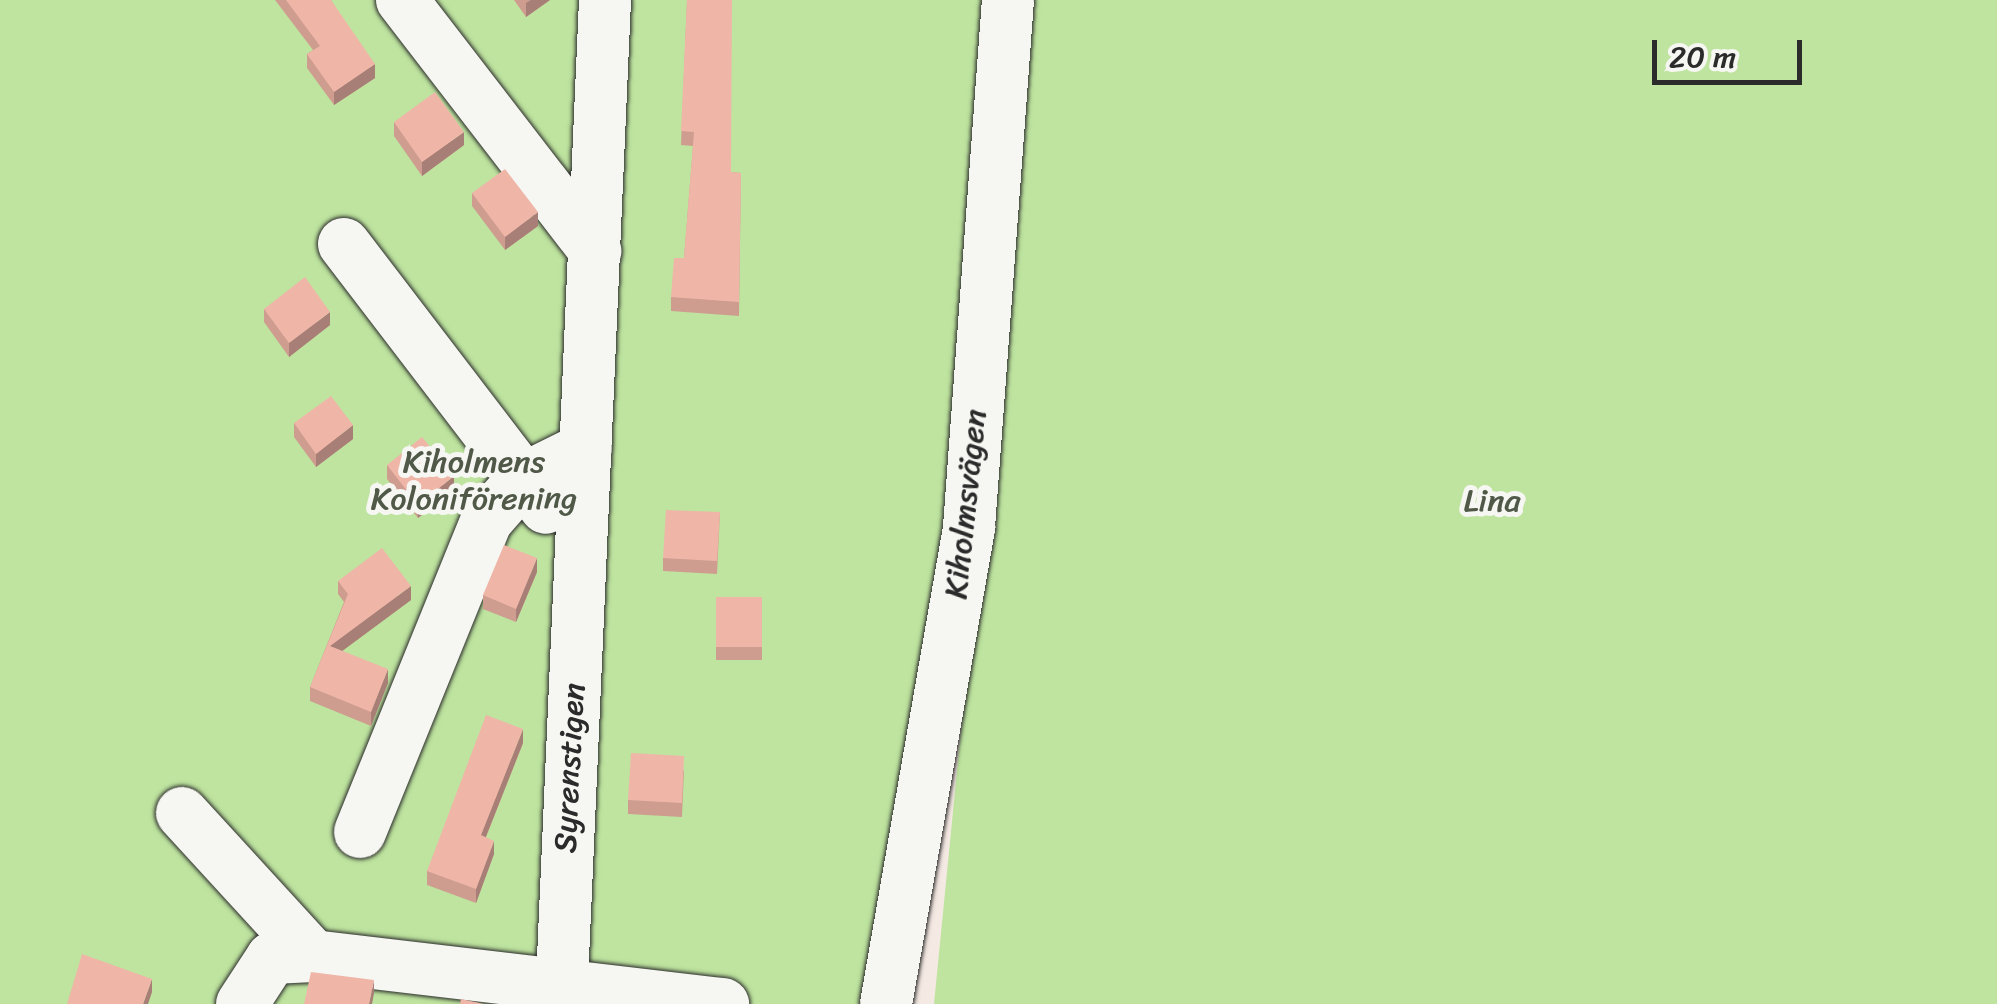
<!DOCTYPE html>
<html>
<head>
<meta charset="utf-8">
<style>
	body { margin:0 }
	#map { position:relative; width:1997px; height:1004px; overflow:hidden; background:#f5e9e3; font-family:Sriracha,sans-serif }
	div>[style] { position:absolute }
	.green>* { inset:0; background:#bee49f }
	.roads { filter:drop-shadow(0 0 2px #2b2b2b) drop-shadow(0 0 2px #2b2b2b) }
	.street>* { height:52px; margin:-26px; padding:0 26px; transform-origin:26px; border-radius:26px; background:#f6f6f2 }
	.wall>* { inset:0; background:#ce9d90 }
	.shaded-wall>* { inset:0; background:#a77f76 }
	.building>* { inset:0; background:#efb6a8 }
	span { translate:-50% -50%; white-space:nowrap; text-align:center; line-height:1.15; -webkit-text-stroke:10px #f6f6f2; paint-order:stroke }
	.park-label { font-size:32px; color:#505948 }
	.street-label { font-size:32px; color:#2b2b2b }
	.scale { position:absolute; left:1652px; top:40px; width:150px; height:45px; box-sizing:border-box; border:5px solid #2b2b2b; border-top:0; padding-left:12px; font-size:30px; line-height:35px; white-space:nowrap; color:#2b2b2b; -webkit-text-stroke:8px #f6f6f2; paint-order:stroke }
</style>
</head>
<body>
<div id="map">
	<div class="green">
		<div style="clip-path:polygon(0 0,985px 0,948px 528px,871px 1004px,0 1004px)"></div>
		<div style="clip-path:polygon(1033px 0,1997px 0,1997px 1004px,934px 1004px)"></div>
	</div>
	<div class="roads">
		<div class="street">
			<div style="left:402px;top:0;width:317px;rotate:52.4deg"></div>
			<div style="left:344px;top:244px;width:332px;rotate:52.6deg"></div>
			<div style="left:182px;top:813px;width:194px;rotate:47.5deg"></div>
			<div style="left:313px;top:956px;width:413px;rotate:6.7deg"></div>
			<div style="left:360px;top:832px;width:337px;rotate:-67.9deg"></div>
			<div style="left:487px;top:520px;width:55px;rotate:-48.7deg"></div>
			<div style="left:523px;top:479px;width:70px;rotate:-26.2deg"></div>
			<div style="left:242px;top:1004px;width:55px;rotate:-56.9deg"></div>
			<div style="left:272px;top:958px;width:41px;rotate:-2.8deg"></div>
			<div style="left:561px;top:1004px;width:1005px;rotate:-87.49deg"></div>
			<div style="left:886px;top:1004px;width:484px;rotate:-80.1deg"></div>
			<div style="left:969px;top:527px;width:528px;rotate:-85.77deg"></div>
		</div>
	</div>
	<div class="wall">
		<div style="clip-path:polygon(275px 0,331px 0,375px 78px,334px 105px,307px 68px,307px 54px,313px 50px)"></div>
		<div style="clip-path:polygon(514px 0,550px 0,526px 17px)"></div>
		<div style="clip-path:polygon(687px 0,731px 172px,741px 173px,739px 316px,671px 311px,671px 297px,684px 258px,693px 146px,681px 145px)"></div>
		<div style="clip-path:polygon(394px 122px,464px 145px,422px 176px,394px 136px)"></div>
		<div style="clip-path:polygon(472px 193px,538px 226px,505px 250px,472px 206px)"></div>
		<div style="clip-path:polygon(264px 309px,330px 325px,289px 357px,264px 322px)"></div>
		<div style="clip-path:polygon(294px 423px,353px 439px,316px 467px,294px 437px)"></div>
		<div style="clip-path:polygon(387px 465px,454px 489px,418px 518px,387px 479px)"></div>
		<div style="clip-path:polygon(720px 512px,717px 574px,663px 571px,663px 558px)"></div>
		<div style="clip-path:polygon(537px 572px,516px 622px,483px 609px,483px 595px)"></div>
		<div style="clip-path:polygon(338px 581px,411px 600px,342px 651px,388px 683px,371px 726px,310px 701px,310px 687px,344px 602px,338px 594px)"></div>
		<div style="clip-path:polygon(716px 597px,762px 597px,762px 660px,716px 660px)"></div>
		<div style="clip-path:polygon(523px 743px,486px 837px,494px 854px,476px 903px,427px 885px,427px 871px)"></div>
		<div style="clip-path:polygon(684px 770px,682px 817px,628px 814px,628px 800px)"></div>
	</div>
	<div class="shaded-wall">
		<div style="clip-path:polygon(531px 0,550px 0,526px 17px,526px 3px)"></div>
		<div style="clip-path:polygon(375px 64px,375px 78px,334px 105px,334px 92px)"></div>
		<div style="clip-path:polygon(464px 132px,464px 145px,422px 176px,422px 162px)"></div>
		<div style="clip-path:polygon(538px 212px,538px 226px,505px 250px,505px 237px)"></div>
		<div style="clip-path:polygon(330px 312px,330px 325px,289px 357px,289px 343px)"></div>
		<div style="clip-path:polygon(353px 425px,353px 439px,316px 467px,316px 454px)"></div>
		<div style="clip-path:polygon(454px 476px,454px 489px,418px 518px,418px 505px)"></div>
		<div style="clip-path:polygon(537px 558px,537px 572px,516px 622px,516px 609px)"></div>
		<div style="clip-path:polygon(411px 586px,411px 600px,330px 660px,330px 646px)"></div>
		<div style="clip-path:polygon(388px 669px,388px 683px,371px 726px,371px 712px)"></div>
		<div style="clip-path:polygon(523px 729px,523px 743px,481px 849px,481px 835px)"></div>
		<div style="clip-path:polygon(494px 841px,494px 854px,476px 903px,476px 889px)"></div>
		<div style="clip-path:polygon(152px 979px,152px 992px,148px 1004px,143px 1004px)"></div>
		<div style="clip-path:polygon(374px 980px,374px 993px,372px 1004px,369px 1004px)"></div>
	</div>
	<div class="building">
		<div style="clip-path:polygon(286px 0,331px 0,375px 64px,334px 92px,307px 54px,320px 46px)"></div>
		<div style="clip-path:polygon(687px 0,732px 0,731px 172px,741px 173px,739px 302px,671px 297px,674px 258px,684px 258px,694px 132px,681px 131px)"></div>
		<div style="clip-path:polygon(435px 92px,464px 132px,422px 162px,394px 122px)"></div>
		<div style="clip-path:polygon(505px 169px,538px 212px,505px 237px,472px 193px)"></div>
		<div style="clip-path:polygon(305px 277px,330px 312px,289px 343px,264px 309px)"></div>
		<div style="clip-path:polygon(331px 396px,353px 425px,316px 454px,294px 423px)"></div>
		<div style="clip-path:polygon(422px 437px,454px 476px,418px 505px,387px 465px)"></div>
		<div style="clip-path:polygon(666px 510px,720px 512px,717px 561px,663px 558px)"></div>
		<div style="clip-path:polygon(504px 545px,537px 558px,516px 609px,483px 595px)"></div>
		<div style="clip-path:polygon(382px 548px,411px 586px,330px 646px,388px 669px,371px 712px,310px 687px,348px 594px,338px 581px)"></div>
		<div style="clip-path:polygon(716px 597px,762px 597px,762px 647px,716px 647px)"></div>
		<div style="clip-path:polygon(486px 715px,523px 729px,481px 835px,494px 841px,476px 889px,427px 871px)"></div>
		<div style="clip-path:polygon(631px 753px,684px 756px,682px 803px,628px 800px)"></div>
		<div style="clip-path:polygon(82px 954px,152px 979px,143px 1004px,67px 1004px)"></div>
		<div style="clip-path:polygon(311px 972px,374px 980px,369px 1004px,304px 1004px)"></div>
		<div style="clip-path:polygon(461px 999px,484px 1004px,460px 1004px)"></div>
	</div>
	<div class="park-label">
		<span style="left:474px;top:481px">Kiholmens<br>Koloniförening</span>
		<span style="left:1492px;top:501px">Lina</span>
	</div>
	<div class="street-label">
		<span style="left:966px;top:504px;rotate:-84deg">Kiholmsvägen</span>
		<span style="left:570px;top:768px;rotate:-87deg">Syrenstigen</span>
	</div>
	<div class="scale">20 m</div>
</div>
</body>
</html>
